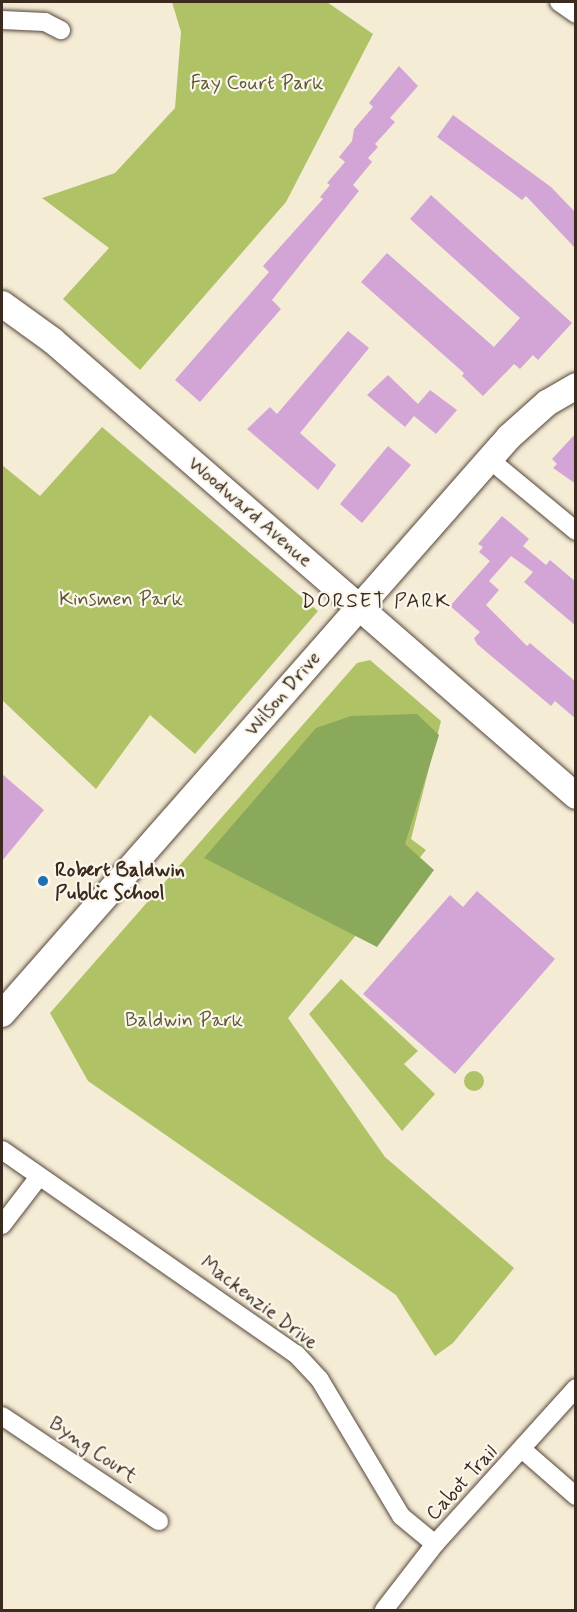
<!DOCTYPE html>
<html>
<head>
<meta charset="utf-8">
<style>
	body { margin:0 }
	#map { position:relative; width:577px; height:1612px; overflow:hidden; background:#f5ecd6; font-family:Mynerve,sans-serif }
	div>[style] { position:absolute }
	.green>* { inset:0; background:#afc366 }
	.round { border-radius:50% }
	.forest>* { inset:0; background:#8ba95b }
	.building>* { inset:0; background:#d3a5d7 }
	.roads { filter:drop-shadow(0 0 2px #57473a) drop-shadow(0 0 2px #57473a) }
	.street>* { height:18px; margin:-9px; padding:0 9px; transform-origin:9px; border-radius:9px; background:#fff }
	.secondary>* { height:26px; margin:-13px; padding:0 13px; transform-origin:13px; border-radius:13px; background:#fff }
	.dots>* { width:16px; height:16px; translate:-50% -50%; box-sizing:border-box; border:3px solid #fbf7ec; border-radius:50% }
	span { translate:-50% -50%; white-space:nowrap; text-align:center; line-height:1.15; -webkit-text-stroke:4.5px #fbf7ec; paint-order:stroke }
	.park-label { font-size:20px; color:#5e5834 }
	.street-label { font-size:20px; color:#3b2a1e }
	.poi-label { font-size:20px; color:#3b2a1e; font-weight:700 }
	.left { translate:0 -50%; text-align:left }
	.neighbourhood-label { font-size:21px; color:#3b2a1e; letter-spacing:1.5px }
	.frame { position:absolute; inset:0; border:3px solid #3b2a1e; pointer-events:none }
</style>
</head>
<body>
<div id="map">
	<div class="green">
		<div style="clip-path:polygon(172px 2px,327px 2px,373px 34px,286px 202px,140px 370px,63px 299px,109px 248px,42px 198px,115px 173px,175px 108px,181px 32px)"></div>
		<div style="clip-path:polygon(102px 427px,318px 611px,195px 754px,150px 715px,96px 789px,2px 700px,2px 465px,40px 496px)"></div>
		<div style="clip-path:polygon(370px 660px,441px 721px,411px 839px,426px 850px,288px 1018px,385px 1157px,514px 1268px,453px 1343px,435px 1356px,396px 1295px,88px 1081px,50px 1013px,357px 663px)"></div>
		<div style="clip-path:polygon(341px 979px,418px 1051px,404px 1064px,435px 1094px,402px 1131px,309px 1014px)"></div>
		<div class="round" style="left:464px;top:1071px;width:20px;height:20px"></div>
	</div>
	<div class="forest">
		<div style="clip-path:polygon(417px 714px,439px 735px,405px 844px,434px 870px,377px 947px,204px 858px,316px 728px,351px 716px)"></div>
	</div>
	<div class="building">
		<div style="clip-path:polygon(399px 66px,418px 86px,390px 118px,395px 122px,375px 144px,378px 147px,368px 158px,372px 162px,353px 185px,359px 191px,272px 300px,281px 309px,200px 402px,175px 380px,269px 272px,263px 266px,323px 199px,320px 197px,330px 185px,327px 183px,345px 162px,339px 157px,352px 141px,354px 129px,373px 107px,369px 103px)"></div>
		<div style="clip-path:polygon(453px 115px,551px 187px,576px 213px,576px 249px,526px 196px,522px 200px,437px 137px)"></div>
		<div style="clip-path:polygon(431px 195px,572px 323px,538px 360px,533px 355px,520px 369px,514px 364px,483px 396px,462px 376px,464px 373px,361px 282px,387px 253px,494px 347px,520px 318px,410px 219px)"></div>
		<div style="clip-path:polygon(348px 331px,369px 348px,300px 433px,336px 465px,318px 490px,247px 429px,270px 407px,277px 414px)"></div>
		<div style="clip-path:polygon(388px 375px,418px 404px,430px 390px,457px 410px,436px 434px,414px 416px,405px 427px,367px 395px)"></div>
		<div style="clip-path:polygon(576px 433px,576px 484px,553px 468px,557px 464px,552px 459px)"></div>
		<div style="clip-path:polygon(388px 446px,411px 465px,362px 523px,340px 504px)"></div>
		<div style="clip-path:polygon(502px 516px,529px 539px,523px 546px,546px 565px,550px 560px,576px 582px,576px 626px,524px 582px,533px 572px,511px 556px,489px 581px,499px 590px,486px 605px,527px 646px,530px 643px,576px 682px,576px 719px,555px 701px,551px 706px,477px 644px,474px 638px,480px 632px,450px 606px,490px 561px,479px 552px,483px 547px,478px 544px)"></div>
		<div style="clip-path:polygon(2px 774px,44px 810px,2px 861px)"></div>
		<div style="clip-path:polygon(477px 891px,555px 959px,455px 1074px,363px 994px,450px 895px,463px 907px)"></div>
	</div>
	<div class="roads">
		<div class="street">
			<div style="left:559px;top:2px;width:21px;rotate:35deg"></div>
			<div style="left:2px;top:20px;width:43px;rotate:2.7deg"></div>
			<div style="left:45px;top:22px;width:18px;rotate:27deg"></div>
			<div style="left:489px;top:459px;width:113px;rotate:39.6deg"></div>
			<div style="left:2px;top:1150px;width:358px;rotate:34.8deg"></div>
			<div style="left:296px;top:1354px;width:35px;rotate:47deg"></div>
			<div style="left:320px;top:1380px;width:158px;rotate:59.2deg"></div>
			<div style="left:401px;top:1516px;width:44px;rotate:39.5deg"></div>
			<div style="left:2px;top:1225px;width:59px;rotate:-52.5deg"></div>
			<div style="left:2px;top:1416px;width:189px;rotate:33.8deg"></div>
			<div style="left:523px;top:1450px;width:70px;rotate:41deg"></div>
			<div style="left:384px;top:1610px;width:83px;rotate:-52.3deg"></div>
			<div style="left:435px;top:1544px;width:210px;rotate:-47.9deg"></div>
		</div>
		<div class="secondary">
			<div style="left:2px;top:304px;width:62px;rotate:35.8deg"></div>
			<div style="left:52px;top:340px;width:695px;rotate:41.03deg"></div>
			<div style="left:2px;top:1014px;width:768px;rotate:-48.69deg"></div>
			<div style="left:509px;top:437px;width:51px;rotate:-41.8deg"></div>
			<div style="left:547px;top:403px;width:34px;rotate:-30deg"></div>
		</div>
	</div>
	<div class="dots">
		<div style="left:43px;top:881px;background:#1f6fb2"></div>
	</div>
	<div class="park-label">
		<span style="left:257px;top:83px">Fay Court Park</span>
		<span style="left:121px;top:599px">Kinsmen Park</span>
		<span style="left:184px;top:1020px">Baldwin Park</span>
	</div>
	<div class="street-label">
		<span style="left:250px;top:512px;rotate:41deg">Woodward Avenue</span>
		<span style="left:283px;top:694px;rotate:-49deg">Wilson Drive</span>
		<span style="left:259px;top:1303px;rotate:37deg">Mackenzie Drive</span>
		<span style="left:93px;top:1450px;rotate:34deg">Byng Court</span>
		<span style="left:462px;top:1483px;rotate:-47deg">Cabot Trail</span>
	</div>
	<div class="poi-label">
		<span class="left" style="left:55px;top:882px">Robert Baldwin<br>Public School</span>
	</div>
	<div class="neighbourhood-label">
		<span style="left:376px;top:601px">DORSET PARK</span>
	</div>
	<div class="frame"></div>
</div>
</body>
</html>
